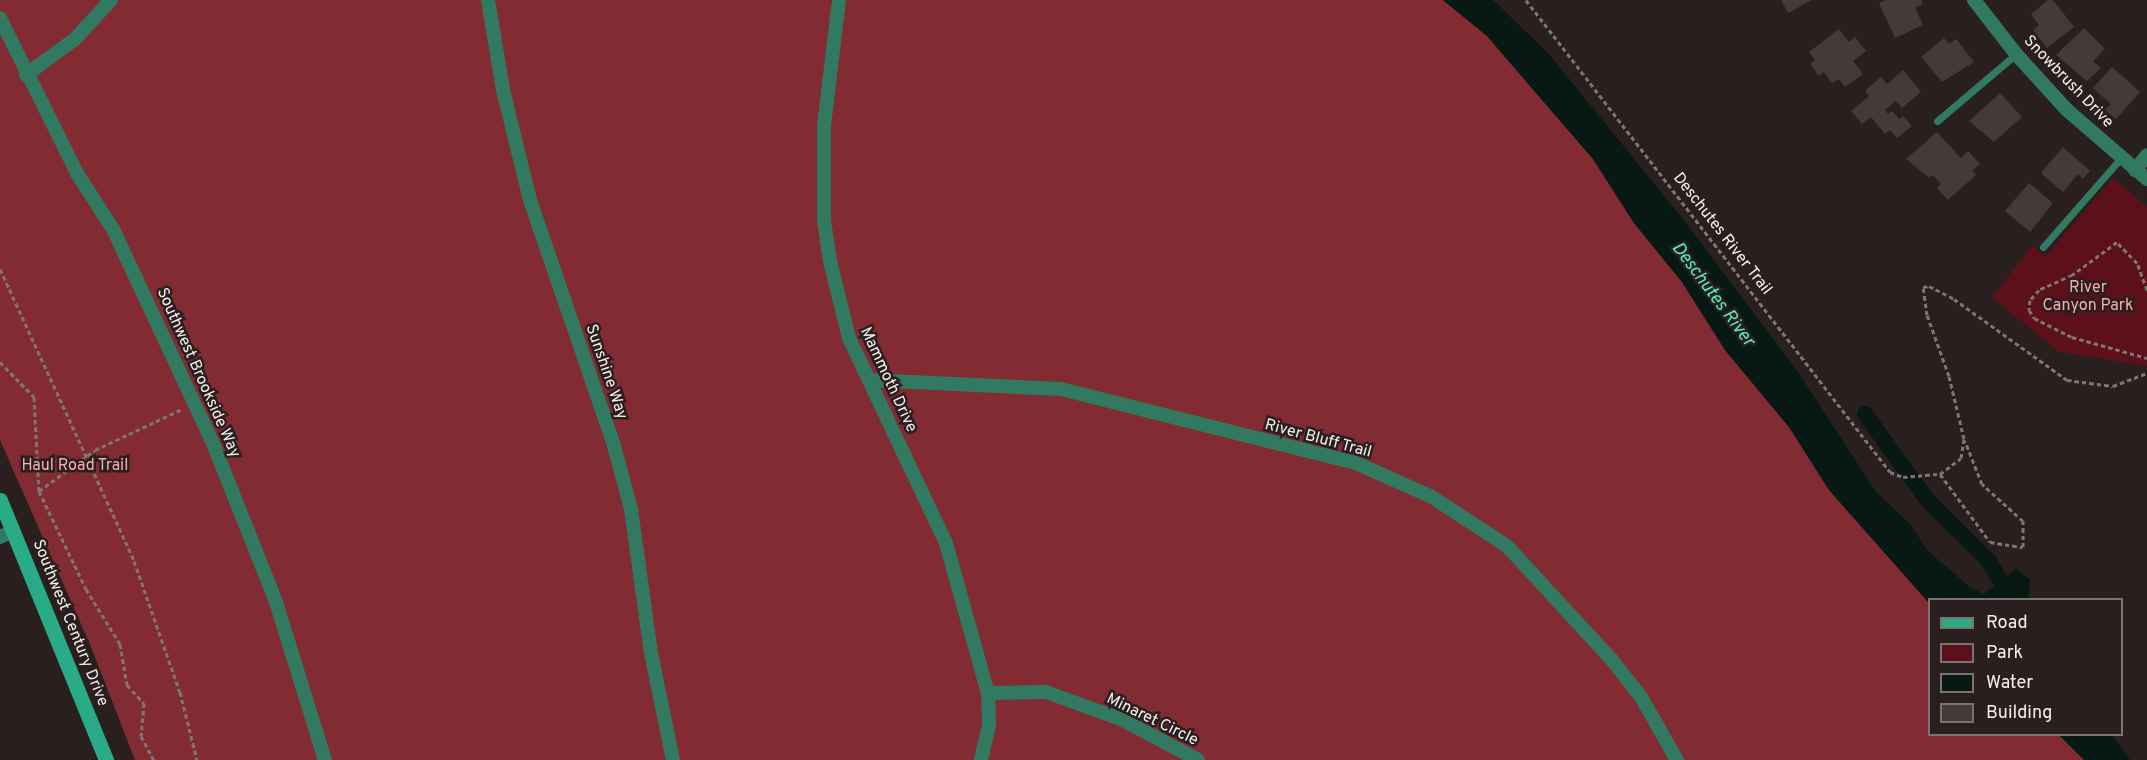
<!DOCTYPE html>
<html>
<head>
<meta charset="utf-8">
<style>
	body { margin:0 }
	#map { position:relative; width:2147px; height:760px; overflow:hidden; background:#2a1f1f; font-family:Overpass,sans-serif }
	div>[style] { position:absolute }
	.green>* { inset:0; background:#5b101a }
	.forest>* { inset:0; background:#822b33 }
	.water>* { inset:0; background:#081812 }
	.canal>* { height:16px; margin:-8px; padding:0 8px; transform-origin:8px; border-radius:8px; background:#081812 }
	.building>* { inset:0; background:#453939 }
	.path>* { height:3px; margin-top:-1.5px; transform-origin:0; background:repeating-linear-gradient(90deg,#7f7575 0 4.5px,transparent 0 7.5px) }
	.service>* { height:7px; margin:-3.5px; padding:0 3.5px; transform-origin:3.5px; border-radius:3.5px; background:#327962 }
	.minor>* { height:14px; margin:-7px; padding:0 7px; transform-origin:7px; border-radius:7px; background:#327962 }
	.secondary>* { height:15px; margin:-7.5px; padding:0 7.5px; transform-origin:7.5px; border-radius:7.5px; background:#29ab86 }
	span { translate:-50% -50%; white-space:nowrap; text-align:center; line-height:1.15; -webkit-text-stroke:5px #2a1f1f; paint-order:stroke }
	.street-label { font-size:16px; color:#f7efef }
	.park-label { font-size:16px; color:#faadae }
	.water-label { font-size:18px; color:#52f2c1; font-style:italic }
	.legend { position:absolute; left:1928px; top:598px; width:195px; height:138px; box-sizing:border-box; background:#2a1f1f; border:2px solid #7c7272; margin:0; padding:8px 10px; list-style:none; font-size:18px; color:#f7efef }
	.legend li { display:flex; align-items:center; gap:12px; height:30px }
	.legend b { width:30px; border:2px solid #7c7272 }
</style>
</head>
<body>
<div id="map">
	<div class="green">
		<div style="clip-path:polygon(2113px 178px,2147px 206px,2147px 366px,2059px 352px,1992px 297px,2033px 245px,2045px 257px)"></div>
	</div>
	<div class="forest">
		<div style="clip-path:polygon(0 0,1443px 0,1487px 36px,1593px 159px,1634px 223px,1682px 282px,1725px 350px,1789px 427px,1829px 490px,1929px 603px,1930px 734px,2059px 735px,2084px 760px,135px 760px,91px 647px,0 440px)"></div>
	</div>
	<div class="water">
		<div style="clip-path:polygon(1443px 0,1493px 0,1548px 53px,1682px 218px,1800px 375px,1876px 492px,1911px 525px,1928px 551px,1971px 588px,1984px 594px,2016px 569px,2030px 579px,2029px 599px,1930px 600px,1929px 603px,1829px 490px,1789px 427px,1725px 350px,1682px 282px,1634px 223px,1593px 159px,1487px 36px)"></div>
		<div style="clip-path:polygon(2059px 735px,2112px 735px,2130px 760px,2084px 760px)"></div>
	</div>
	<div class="canal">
		<div style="left:1865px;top:414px;width:107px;rotate:54.1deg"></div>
		<div style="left:1928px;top:501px;width:86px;rotate:44.5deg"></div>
		<div style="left:1989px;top:561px;width:22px;rotate:60deg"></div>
	</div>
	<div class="building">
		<div style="clip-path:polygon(1781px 0,1812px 0,1788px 13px)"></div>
		<div style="clip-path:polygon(1886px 0,1921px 0,1923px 4px,1915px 8px,1923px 25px,1895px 38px,1879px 3px)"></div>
		<div style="clip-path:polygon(2048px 0,2053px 0,2074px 27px,2047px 48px,2033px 30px,2039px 25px,2031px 14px)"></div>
		<div style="clip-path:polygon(2084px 28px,2105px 49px,2093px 61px,2101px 68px,2087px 81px,2056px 55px)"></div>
		<div style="clip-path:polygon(1839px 29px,1849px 42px,1855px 37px,1866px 51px,1853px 61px,1863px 74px,1845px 87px,1839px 79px,1832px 83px,1824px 72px,1819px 76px,1810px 64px,1815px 60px,1809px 52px)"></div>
		<div style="clip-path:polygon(1944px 38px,1949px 44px,1956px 39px,1974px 62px,1942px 82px,1921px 57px)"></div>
		<div style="clip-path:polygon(2112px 67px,2140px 92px,2116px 119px,2105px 110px,2111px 104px,2093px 88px)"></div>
		<div style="clip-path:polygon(1903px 70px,1921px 92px,1902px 108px,1896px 101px,1885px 110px,1888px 114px,1892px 111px,1899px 119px,1903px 116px,1912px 126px,1897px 138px,1890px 130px,1885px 134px,1871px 117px,1862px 124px,1851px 111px,1869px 96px,1865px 91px,1881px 77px,1887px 84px)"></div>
		<div style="clip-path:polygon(2000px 93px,2022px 117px,1994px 142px,1969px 121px)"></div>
		<div style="clip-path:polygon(1937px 132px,1961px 158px,1968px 151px,1980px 164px,1972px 171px,1976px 175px,1948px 200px,1937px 188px,1941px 184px,1933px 175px,1929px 178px,1906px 159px)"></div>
		<div style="clip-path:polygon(2063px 147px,2090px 171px,2083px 179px,2078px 174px,2063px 192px,2041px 173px)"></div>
		<div style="clip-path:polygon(2029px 183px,2053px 203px,2030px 232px,2005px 211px)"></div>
	</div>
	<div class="path">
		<div style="left:1526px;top:0;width:596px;rotate:52.36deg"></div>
		<div style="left:1890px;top:472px;width:14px;rotate:21deg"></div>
		<div style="left:1903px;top:477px;width:37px;rotate:-5deg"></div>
		<div style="left:1940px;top:474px;width:26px;rotate:-37deg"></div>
		<div style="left:1961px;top:458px;width:19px;rotate:-81deg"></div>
		<div style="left:1964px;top:439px;width:65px;rotate:-103.4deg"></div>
		<div style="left:1949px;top:376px;width:65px;rotate:-109.8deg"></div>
		<div style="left:1927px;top:315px;width:28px;rotate:-98deg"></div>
		<div style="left:1923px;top:287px;width:6px;rotate:-9deg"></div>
		<div style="left:1929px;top:286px;width:28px;rotate:27deg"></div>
		<div style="left:1954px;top:299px;width:139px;rotate:35.6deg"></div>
		<div style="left:2067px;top:380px;width:46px;rotate:7.4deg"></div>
		<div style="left:2113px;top:386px;width:36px;rotate:-21deg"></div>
		<div style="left:0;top:269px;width:321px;rotate:65.3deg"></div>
		<div style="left:134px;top:561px;width:139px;rotate:70.7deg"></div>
		<div style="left:180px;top:692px;width:70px;rotate:76deg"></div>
		<div style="left:2147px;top:290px;width:29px;rotate:-110deg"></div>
		<div style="left:2137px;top:263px;width:29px;rotate:-134deg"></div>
		<div style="left:2117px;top:242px;width:56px;rotate:143.7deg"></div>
		<div style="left:2072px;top:275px;width:36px;rotate:156deg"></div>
		<div style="left:2039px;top:290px;width:13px;rotate:132deg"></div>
		<div style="left:2030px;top:300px;width:10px;rotate:96deg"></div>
		<div style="left:2029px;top:310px;width:9px;rotate:58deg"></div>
		<div style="left:2034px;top:318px;width:42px;rotate:26.6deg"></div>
		<div style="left:2072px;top:337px;width:78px;rotate:15.6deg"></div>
		<div style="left:0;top:362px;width:49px;rotate:45.8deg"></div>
		<div style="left:34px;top:397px;width:94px;rotate:87deg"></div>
		<div style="left:39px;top:491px;width:109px;rotate:64.4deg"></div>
		<div style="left:86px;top:589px;width:65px;rotate:58.3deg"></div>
		<div style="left:120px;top:644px;width:42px;rotate:80.3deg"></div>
		<div style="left:127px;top:685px;width:25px;rotate:47deg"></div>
		<div style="left:144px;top:703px;width:33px;rotate:95deg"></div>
		<div style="left:141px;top:736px;width:27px;rotate:62deg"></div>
		<div style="left:1940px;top:474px;width:84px;rotate:53.7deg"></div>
		<div style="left:1990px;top:542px;width:33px;rotate:9deg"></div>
		<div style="left:2023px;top:547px;width:26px;rotate:-90deg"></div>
		<div style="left:2023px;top:521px;width:55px;rotate:-137.9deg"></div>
		<div style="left:1982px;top:484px;width:46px;rotate:-111.6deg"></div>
		<div style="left:39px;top:491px;width:69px;rotate:-36.2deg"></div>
		<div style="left:95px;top:450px;width:96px;rotate:-25.2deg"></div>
	</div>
	<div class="service">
		<div style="left:1937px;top:121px;width:104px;rotate:-40.3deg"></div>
		<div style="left:2043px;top:247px;width:118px;rotate:-48.8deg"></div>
	</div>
	<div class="minor">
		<div style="left:488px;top:0;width:91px;rotate:80.5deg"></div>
		<div style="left:503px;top:90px;width:113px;rotate:76.2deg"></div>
		<div style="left:530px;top:200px;width:260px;rotate:71.1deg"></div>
		<div style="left:614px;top:446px;width:65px;rotate:74.9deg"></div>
		<div style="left:631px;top:509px;width:145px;rotate:82.1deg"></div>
		<div style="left:651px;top:653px;width:109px;rotate:78.4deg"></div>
		<div style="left:839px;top:0;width:127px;rotate:96.8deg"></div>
		<div style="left:824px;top:126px;width:95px;rotate:90deg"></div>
		<div style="left:824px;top:221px;width:40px;rotate:81.5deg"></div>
		<div style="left:830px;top:261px;width:79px;rotate:76.1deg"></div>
		<div style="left:849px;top:338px;width:227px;rotate:64.7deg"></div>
		<div style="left:946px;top:543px;width:156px;rotate:74.4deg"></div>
		<div style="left:988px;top:693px;width:32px;rotate:88deg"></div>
		<div style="left:989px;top:725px;width:36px;rotate:103deg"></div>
		<div style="left:1974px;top:0;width:68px;rotate:52.1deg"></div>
		<div style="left:2016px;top:54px;width:76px;rotate:47.7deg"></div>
		<div style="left:2067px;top:110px;width:106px;rotate:40.8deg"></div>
		<div style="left:0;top:18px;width:175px;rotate:63.6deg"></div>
		<div style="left:78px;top:175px;width:64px;rotate:57.1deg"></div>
		<div style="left:113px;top:229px;width:239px;rotate:65deg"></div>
		<div style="left:214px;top:446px;width:168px;rotate:68.3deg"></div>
		<div style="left:276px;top:602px;width:165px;rotate:72.8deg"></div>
		<div style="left:26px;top:75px;width:61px;rotate:-36.3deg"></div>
		<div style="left:75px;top:39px;width:53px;rotate:-47.3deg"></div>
		<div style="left:2135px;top:170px;width:19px;rotate:-51deg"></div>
		<div style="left:869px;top:380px;width:192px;rotate:2.7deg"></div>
		<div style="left:1061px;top:389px;width:304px;rotate:14.1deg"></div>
		<div style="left:1356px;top:463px;width:83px;rotate:24.1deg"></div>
		<div style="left:1432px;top:497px;width:90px;rotate:33.2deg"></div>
		<div style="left:1507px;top:546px;width:155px;rotate:47.4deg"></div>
		<div style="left:1612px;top:660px;width:47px;rotate:51.9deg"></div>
		<div style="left:1641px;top:697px;width:73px;rotate:60.3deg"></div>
		<div style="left:0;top:537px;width:14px;rotate:-25deg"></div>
		<div style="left:988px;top:693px;width:58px;rotate:-1deg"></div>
		<div style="left:1046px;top:692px;width:82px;rotate:20deg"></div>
		<div style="left:1123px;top:720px;width:85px;rotate:28.1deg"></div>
	</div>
	<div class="secondary">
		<div style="left:0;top:500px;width:281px;rotate:67.8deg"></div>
	</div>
	<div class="street-label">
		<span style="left:2068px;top:82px;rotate:46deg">Snowbrush Drive</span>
		<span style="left:1722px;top:234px;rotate:52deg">Deschutes River Trail</span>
		<span style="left:606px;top:372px;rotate:71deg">Sunshine Way</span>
		<span style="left:198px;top:373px;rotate:66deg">Southwest Brookside Way</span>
		<span style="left:888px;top:380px;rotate:65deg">Mammoth Drive</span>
		<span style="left:1318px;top:439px;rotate:15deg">River Bluff Trail</span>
		<span style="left:70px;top:623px;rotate:68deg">Southwest Century Drive</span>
		<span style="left:1152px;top:720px;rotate:26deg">Minaret Circle</span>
	</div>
	<div class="park-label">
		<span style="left:2088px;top:297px">River<br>Canyon Park</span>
		<span style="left:75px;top:466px">Haul Road Trail</span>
	</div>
	<div class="water-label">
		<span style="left:1712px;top:295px;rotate:53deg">Deschutes River</span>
	</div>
	<ul class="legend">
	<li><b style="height:8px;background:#29ab86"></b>Road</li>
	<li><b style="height:16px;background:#5b101a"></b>Park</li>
	<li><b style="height:16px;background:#081812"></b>Water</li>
	<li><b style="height:16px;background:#453939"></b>Building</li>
	</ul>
</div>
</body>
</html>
